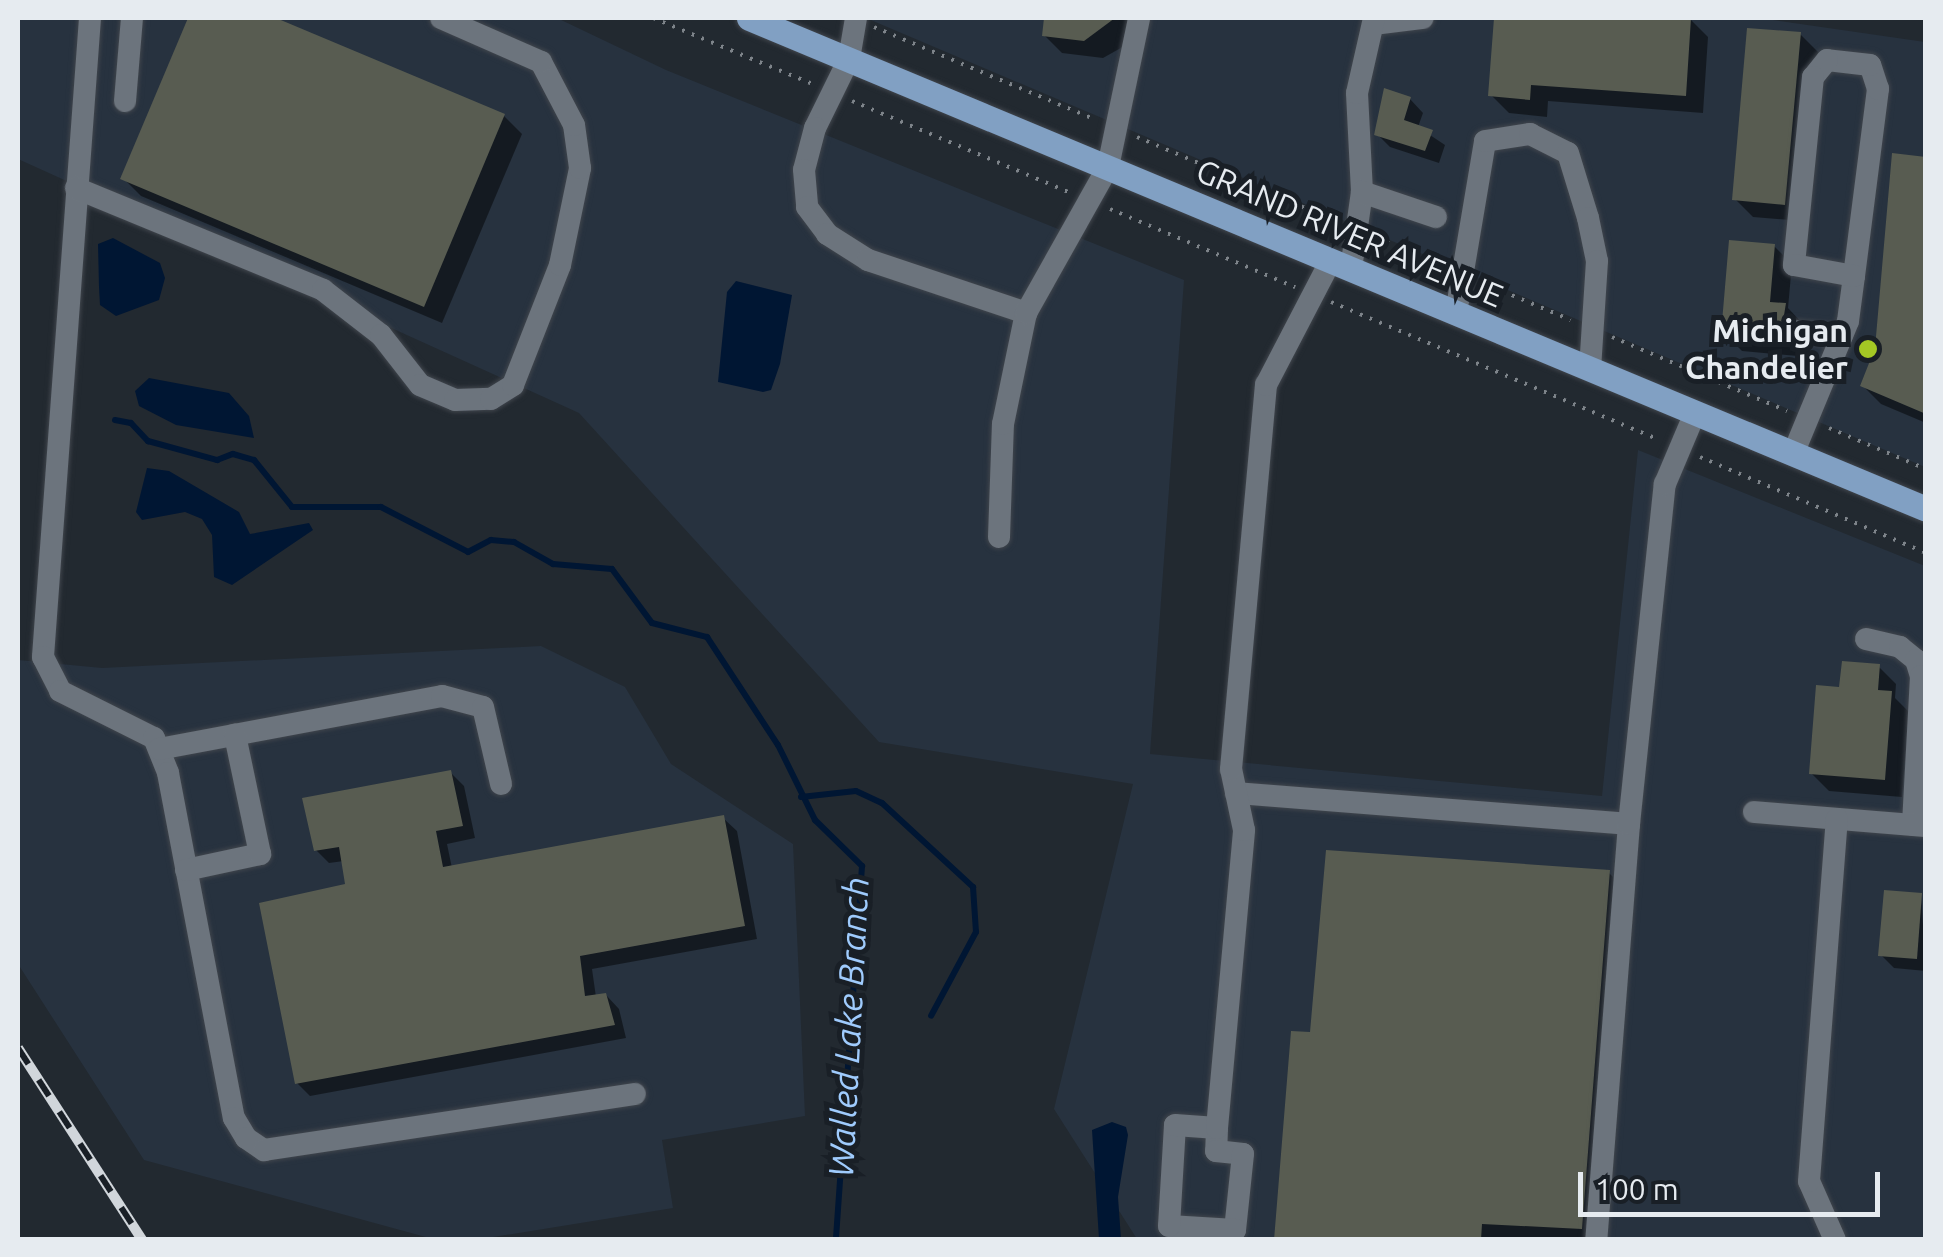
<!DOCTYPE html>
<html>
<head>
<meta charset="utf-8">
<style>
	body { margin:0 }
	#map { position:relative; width:1943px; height:1257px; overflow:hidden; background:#222930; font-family:Ubuntu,sans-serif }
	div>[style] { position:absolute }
	.built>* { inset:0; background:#27323f }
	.water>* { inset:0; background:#001633 }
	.shadow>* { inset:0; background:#0007 }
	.stream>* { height:6px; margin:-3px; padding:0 3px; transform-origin:3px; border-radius:3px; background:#001633 }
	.building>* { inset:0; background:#585c51 }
	.path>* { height:4px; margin-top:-2px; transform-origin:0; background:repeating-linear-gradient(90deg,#7e848a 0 2.5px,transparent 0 10.5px) }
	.roads { filter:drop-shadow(0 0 2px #40454c) drop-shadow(0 0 2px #40454c) }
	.minor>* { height:22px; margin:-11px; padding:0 11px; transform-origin:11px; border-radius:11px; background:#6c747d }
	.major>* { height:25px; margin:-12.5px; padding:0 12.5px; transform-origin:12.5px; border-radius:12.5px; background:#81a0c3 }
	.rail>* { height:10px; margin-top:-5px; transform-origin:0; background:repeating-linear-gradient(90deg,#191f26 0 19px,#d1d6db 0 38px); box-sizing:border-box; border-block:2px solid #d1d6db }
	.dots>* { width:28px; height:28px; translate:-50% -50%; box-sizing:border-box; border:5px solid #191f26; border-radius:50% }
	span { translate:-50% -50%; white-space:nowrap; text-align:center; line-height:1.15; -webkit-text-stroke:10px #191f26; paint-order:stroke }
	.street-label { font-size:32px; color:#e6ebf0 }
	.poi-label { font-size:32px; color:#e6ebf0; font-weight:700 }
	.right { translate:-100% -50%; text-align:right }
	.water-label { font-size:35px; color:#9fcbfd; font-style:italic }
	.frame { position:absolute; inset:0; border:20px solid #e6ebf0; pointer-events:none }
	.scale { position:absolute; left:1578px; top:1172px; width:302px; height:45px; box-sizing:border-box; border:5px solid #e6ebf0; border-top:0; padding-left:12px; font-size:30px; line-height:35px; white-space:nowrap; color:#e6ebf0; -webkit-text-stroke:8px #191f26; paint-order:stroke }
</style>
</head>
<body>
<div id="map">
	<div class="built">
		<div style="clip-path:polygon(18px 18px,557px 18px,666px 70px,1184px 280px,1150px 754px,1602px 796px,1638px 450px,1925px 566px,1925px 1239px,1137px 1239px,1054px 1109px,1133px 784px,879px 742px,579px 413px,18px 159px)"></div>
		<div style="clip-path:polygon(866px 18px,1759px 18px,1925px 42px,1925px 467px)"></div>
		<div style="clip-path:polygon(541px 646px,625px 687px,671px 764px,793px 844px,805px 1116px,662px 1140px,673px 1208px,481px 1239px,433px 1239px,144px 1160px,18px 964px,18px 660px,102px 668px)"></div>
	</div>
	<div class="water">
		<div style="clip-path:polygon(113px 238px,160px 263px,165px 278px,159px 300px,116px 316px,100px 305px,99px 287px,98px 244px)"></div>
		<div style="clip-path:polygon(736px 281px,792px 295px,780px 364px,771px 390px,763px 392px,718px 382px,727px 292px)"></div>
		<div style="clip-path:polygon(149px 378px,229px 393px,249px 416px,254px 438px,176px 425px,139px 406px,135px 391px)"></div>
		<div style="clip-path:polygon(147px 468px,169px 471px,239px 512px,250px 534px,309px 523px,313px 530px,232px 585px,214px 577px,212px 535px,202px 519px,185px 512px,142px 520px,136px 512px)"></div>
		<div style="clip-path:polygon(1112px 1122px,1126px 1127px,1128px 1135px,1118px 1197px,1121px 1239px,1099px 1239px,1092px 1130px)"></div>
	</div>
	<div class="shadow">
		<div style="clip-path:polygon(191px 18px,269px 18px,504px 116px,522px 134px,442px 323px,141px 196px,123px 178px)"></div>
		<div style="clip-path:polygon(1046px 18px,1131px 18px,1128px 44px,1103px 58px,1062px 53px,1044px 35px)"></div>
		<div style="clip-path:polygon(1497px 18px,1690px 19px,1708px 37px,1703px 113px,1548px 101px,1547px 117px,1509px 113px,1491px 95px)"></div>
		<div style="clip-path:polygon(1800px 34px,1818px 52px,1802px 221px,1753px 217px,1735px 199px)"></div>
		<div style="clip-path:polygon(1410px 99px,1423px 113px,1418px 127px,1445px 145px,1439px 163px,1390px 147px,1377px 134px)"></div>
		<div style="clip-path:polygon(1926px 159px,1926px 423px,1881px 404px,1863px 386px)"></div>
		<div style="clip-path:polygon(1774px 246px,1792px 264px,1788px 308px,1803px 324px,1798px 356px,1742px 351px,1724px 333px)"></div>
		<div style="clip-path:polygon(1878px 666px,1896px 684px,1895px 698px,1909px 712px,1902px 797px,1829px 791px,1811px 773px)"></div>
		<div style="clip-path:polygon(451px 773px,464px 786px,475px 838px,447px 844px,452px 868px,723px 818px,737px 831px,757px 939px,592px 969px,596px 997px,606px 995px,619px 1009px,626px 1038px,310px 1096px,297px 1083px,348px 886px,344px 861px,329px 863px,316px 850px)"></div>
		<div style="clip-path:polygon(1609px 873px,1627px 891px,1600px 1240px,1277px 1240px,1313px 1035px)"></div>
		<div style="clip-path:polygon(1921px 895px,1926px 971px,1894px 968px,1881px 955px)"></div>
	</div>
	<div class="stream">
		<div style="left:115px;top:420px;width:16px;rotate:11deg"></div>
		<div style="left:131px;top:423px;width:25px;rotate:47deg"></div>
		<div style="left:148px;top:441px;width:72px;rotate:15.4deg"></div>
		<div style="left:217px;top:460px;width:17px;rotate:-21deg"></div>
		<div style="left:233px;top:454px;width:22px;rotate:16deg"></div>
		<div style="left:254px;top:460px;width:60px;rotate:51deg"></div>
		<div style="left:292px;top:507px;width:89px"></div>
		<div style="left:381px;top:507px;width:98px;rotate:27.3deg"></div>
		<div style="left:468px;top:552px;width:26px;rotate:-28deg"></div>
		<div style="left:491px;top:540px;width:23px;rotate:5deg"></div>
		<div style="left:514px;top:542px;width:45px;rotate:29.4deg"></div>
		<div style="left:553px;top:564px;width:59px;rotate:4.8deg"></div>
		<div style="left:612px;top:569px;width:67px;rotate:53.5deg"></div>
		<div style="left:652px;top:623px;width:57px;rotate:14.3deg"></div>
		<div style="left:707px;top:637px;width:129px;rotate:56.7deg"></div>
		<div style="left:778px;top:745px;width:84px;rotate:63.7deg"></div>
		<div style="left:815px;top:820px;width:66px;rotate:44.4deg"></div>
		<div style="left:862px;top:866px;width:375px;rotate:94deg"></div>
		<div style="left:801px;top:797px;width:55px;rotate:-6.2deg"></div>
		<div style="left:856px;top:791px;width:29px;rotate:25deg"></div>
		<div style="left:882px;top:803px;width:124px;rotate:42.7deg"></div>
		<div style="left:973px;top:887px;width:45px;rotate:86.2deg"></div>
		<div style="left:976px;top:932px;width:95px;rotate:118.2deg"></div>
	</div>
	<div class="building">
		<div style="clip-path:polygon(188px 18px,276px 18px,505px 114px,424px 307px,120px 179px)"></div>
		<div style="clip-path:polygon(1044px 18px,1115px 18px,1084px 41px,1042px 36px)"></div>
		<div style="clip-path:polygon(1494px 18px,1691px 18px,1686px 96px,1531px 85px,1530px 100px,1488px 96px)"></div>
		<div style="clip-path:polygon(1747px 28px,1801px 32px,1785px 205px,1732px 200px)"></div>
		<div style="clip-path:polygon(1384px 88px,1411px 97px,1404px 120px,1433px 130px,1425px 151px,1374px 135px)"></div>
		<div style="clip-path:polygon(1892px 153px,1926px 157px,1926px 414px,1860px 386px,1875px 348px)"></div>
		<div style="clip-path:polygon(1729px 240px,1775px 244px,1770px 302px,1786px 303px,1780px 340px,1721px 334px)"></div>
		<div style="clip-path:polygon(1842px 661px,1880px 664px,1878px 690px,1892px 691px,1885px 780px,1809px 774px,1816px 685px,1839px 687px)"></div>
		<div style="clip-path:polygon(451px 770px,463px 826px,436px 831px,443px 867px,724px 815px,745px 926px,580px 956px,585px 996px,606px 993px,615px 1025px,295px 1084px,259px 903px,345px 884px,339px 847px,314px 851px,302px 798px)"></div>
		<div style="clip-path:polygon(1326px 850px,1610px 870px,1582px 1229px,1482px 1224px,1481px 1240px,1274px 1240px,1291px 1031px,1310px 1032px)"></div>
		<div style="clip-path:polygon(1884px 890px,1922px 893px,1917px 959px,1878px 956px)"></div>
	</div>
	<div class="path">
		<div style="left:653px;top:18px;width:175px;rotate:22.5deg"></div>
		<div style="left:874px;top:27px;width:241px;rotate:22.7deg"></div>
		<div style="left:852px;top:101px;width:235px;rotate:22.8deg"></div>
		<div style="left:1137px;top:137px;width:216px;rotate:22.9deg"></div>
		<div style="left:1110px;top:209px;width:201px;rotate:22.9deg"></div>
		<div style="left:1377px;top:238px;width:71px;rotate:23.3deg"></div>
		<div style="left:1483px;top:283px;width:95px;rotate:22.8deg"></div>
		<div style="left:1331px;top:302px;width:356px;rotate:22.8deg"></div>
		<div style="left:1612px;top:337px;width:190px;rotate:22.9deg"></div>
		<div style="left:1829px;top:428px;width:105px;rotate:22.9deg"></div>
		<div style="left:1700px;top:457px;width:246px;rotate:23deg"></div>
	</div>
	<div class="roads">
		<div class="minor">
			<div style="left:90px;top:18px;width:641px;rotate:94.21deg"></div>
			<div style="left:43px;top:657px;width:38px;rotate:63deg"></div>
			<div style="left:60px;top:691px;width:105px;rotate:26.6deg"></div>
			<div style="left:154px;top:738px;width:38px;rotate:68deg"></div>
			<div style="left:168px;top:773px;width:351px;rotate:79.2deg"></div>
			<div style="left:234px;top:1118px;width:23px;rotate:59deg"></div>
			<div style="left:246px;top:1138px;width:22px;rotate:34deg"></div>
			<div style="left:264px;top:1150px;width:375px;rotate:-8.6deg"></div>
			<div style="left:856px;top:18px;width:42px;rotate:99.7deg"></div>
			<div style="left:849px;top:59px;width:77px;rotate:116.2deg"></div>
			<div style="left:815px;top:128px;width:43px;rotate:104.7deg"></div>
			<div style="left:804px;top:170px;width:37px;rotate:85deg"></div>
			<div style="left:807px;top:207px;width:34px;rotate:53deg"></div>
			<div style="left:827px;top:234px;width:49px;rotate:32.4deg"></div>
			<div style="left:868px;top:260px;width:167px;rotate:18.5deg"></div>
			<div style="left:1374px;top:24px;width:49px;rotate:-7deg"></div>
			<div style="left:125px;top:101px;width:83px;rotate:-85.2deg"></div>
			<div style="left:76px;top:188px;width:267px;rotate:22.4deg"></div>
			<div style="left:323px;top:290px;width:73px;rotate:37.8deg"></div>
			<div style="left:381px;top:335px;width:63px;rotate:52deg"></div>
			<div style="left:420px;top:385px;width:38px;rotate:23deg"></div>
			<div style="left:455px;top:400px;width:36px;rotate:-2deg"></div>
			<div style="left:491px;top:399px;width:26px;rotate:-32deg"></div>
			<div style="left:513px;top:385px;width:129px;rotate:-68.6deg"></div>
			<div style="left:560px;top:265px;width:99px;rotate:-78.3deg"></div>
			<div style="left:580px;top:168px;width:43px;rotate:-97.9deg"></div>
			<div style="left:574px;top:125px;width:71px;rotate:-117.6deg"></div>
			<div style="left:541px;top:62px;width:109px;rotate:-156.3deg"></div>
			<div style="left:1362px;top:192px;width:99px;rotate:-92.9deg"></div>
			<div style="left:1357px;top:93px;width:77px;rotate:-77.2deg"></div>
			<div style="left:1351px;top:269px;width:78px;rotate:-81.9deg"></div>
			<div style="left:1362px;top:192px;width:78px;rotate:18.7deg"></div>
			<div style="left:1456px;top:313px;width:174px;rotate:-80.4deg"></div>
			<div style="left:1485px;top:141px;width:46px;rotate:-8.8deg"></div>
			<div style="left:1530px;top:134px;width:42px;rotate:26.6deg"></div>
			<div style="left:1568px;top:153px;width:68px;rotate:72.9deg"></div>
			<div style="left:1588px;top:218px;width:44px;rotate:78.2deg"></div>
			<div style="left:1597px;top:261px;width:108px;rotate:93.7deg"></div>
			<div style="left:1792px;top:331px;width:50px;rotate:5.7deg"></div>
			<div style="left:1793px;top:454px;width:144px;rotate:-67.5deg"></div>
			<div style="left:1848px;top:321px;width:45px;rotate:-82.4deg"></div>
			<div style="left:1854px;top:276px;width:189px;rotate:-82.7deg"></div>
			<div style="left:1878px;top:89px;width:25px;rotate:-108deg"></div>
			<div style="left:1870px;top:65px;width:43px;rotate:-173.4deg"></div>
			<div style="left:1827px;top:60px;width:22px;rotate:129deg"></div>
			<div style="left:1813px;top:77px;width:189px;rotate:95.8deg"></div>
			<div style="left:1794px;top:265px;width:61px;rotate:10.4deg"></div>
			<div style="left:999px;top:537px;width:113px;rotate:-88deg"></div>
			<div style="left:1003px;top:424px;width:113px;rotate:-78.3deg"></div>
			<div style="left:1026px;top:313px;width:167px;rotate:-60.7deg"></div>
			<div style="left:1108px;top:167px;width:152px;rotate:-78.2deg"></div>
			<div style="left:1866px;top:639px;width:35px;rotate:13deg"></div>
			<div style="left:1900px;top:647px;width:21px;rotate:39deg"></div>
			<div style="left:1916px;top:660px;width:17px;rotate:73deg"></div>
			<div style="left:1921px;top:676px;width:149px;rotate:93.1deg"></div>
			<div style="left:159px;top:749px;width:288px;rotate:-10.6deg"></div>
			<div style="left:442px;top:696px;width:42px;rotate:15deg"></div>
			<div style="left:483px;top:707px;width:79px;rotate:76.8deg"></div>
			<div style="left:1236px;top:793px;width:394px;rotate:4.5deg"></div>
			<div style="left:1629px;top:824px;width:417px;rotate:94.5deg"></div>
			<div style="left:1754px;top:812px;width:173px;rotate:4.7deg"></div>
			<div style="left:1629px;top:824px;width:342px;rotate:-84deg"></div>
			<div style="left:1665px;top:484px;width:77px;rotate:-67.1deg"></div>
			<div style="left:186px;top:870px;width:76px;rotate:-12.2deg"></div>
			<div style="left:260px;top:854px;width:122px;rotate:-101.9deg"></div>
			<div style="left:1217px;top:1128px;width:23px;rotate:92deg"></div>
			<div style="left:1216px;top:1151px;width:27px;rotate:6deg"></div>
			<div style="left:1243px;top:1154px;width:76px;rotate:96deg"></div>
			<div style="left:1235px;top:1230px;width:66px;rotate:-176.5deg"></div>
			<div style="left:1169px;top:1226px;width:101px;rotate:-86.6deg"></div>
			<div style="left:1175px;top:1125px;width:42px;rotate:4.1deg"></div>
			<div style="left:1217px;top:1128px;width:299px;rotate:-84.8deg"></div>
			<div style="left:1244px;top:830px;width:62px;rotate:-102deg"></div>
			<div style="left:1231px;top:769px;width:386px;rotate:-84.8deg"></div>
			<div style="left:1266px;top:385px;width:141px;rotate:-62.5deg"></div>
			<div style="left:1835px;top:1240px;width:64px;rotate:-113.8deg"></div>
			<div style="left:1809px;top:1181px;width:363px;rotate:-85.6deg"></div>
		</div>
		<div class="major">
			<div style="left:749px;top:18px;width:1275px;rotate:22.64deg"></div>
		</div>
	</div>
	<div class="rail">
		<div style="left:18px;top:1048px;width:229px;rotate:57.1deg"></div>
	</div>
	<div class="dots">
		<div style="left:1868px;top:349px;background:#a4c824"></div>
	</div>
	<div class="street-label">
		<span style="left:1350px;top:233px;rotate:23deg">GRAND RIVER AVENUE</span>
	</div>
	<div class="poi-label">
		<span class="right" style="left:1848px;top:349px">Michigan<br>Chandelier</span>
	</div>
	<div class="water-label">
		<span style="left:848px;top:1027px;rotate:-87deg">Walled Lake Branch</span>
	</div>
	<div class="frame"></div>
	<div class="scale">100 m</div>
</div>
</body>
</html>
